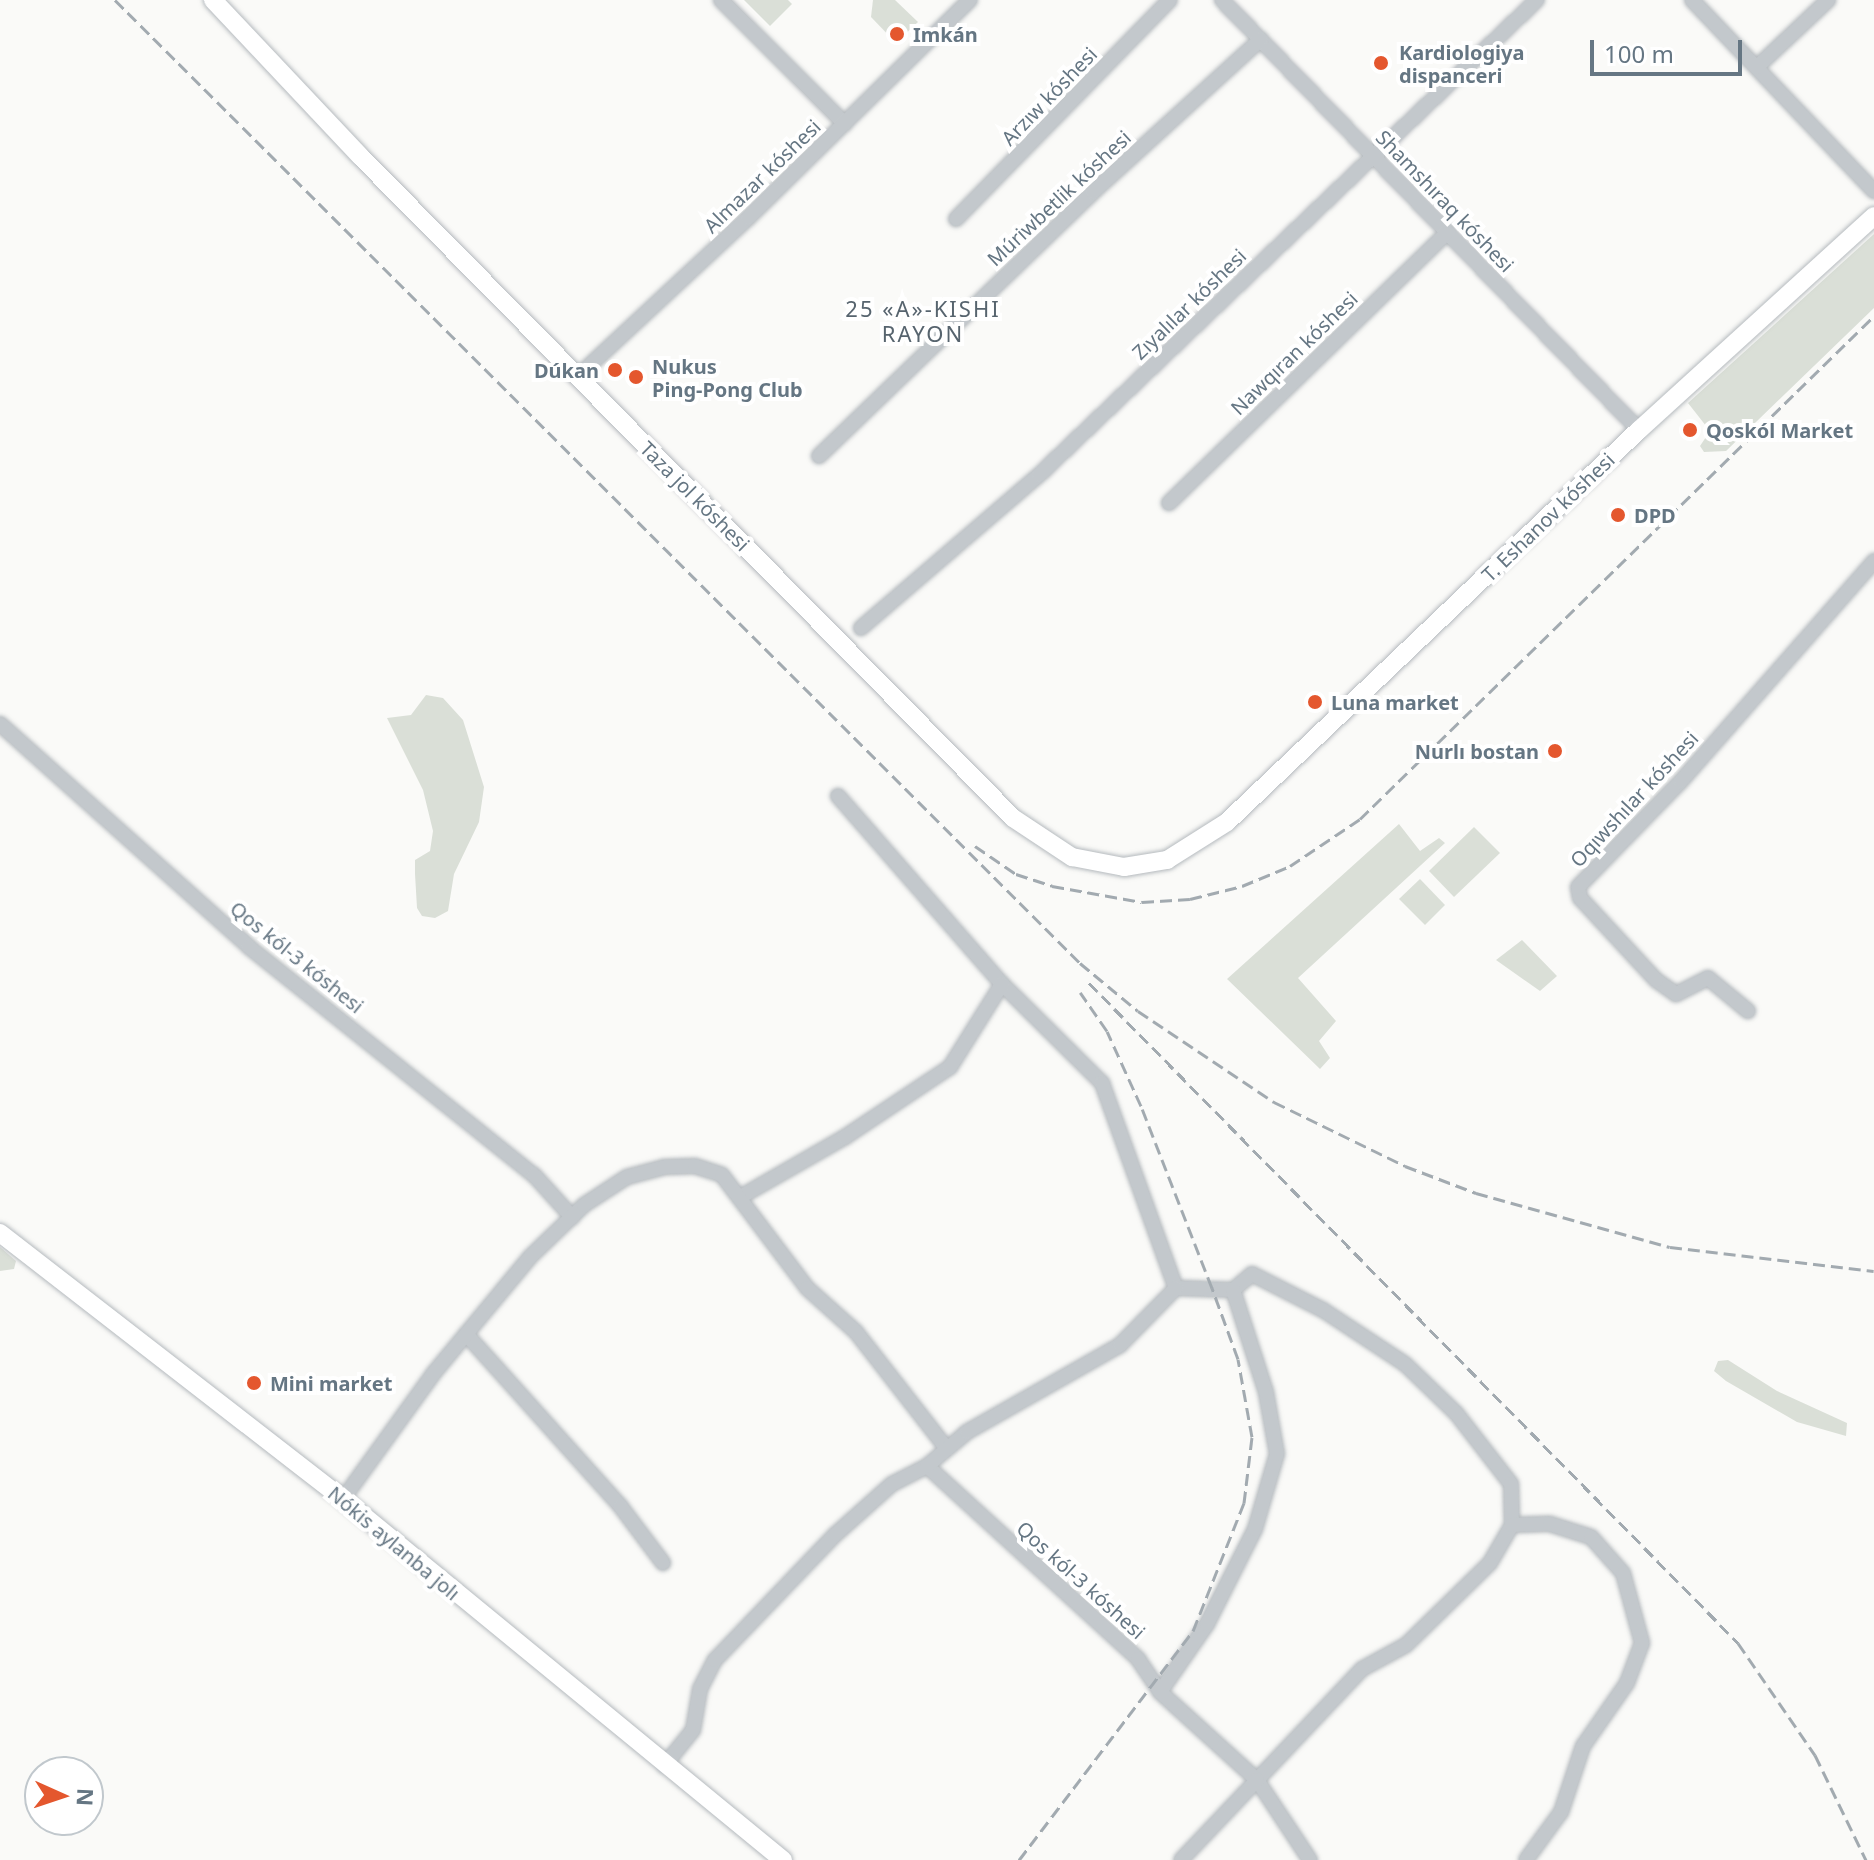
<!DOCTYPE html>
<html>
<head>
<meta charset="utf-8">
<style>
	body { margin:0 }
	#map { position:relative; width:1874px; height:1860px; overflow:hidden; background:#fafaf8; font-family:"Noto Sans",sans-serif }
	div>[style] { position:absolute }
	.green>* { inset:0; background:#dadfd7 }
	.roads { filter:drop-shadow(0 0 2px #b5babe) drop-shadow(0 0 2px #b5babe) }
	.minor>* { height:14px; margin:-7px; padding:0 7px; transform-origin:7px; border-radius:7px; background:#c3c8cc }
	.major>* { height:18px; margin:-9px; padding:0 9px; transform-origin:9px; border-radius:9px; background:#fff }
	.rail>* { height:3px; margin-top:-1.5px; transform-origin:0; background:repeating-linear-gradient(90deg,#a2aab0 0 12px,transparent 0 18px) }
	.dots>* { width:22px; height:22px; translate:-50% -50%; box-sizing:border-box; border:4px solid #fff; border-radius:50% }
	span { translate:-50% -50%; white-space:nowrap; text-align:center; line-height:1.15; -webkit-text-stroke:8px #fff; paint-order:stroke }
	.poi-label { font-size:20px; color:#657683; font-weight:700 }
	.left { translate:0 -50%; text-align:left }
	.right { translate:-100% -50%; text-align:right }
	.street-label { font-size:20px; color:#657683 }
	.neighbourhood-label { font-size:22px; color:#57646e; letter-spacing:2px }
	.north { position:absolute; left:24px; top:1756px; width:80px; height:80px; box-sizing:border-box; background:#fff; border:2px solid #c1c8cd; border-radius:50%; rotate:93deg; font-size:22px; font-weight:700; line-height:32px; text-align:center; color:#657683 }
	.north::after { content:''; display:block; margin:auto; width:28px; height:36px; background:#e4572e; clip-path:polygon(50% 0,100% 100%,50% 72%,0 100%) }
	.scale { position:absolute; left:1590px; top:40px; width:152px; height:36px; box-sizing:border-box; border:4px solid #657683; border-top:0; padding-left:10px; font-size:24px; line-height:28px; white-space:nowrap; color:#657683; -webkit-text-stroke:6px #fff; paint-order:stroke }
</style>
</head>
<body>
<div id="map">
	<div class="green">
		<div style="clip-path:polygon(744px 0,788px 0,792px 4px,770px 26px)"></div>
		<div style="clip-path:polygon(873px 0,895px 0,918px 22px,896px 43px,871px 17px)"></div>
		<div style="clip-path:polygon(1874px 234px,1874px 308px,1726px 451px,1704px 452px,1700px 446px,1710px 431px,1688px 403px)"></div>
		<div style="clip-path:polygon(426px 695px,443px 698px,463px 720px,484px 787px,479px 822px,454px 874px,448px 911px,435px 918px,422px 916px,417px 908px,415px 874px,415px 860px,430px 851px,433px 831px,423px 790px,387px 718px,411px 715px)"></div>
		<div style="clip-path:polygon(1399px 824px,1420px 851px,1439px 838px,1445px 843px,1298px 978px,1336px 1021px,1319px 1041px,1330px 1058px,1320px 1069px,1227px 979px)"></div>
		<div style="clip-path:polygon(1474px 827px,1500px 853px,1454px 897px,1429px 871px)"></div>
		<div style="clip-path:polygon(1420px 879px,1445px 905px,1425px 925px,1399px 899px)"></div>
		<div style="clip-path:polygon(1522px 940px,1557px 976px,1540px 991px,1496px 960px)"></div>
		<div style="clip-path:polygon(0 1247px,16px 1261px,14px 1269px,0 1271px)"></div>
		<div style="clip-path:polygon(1728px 1360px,1777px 1391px,1847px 1423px,1846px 1436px,1797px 1422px,1726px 1381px,1714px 1371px,1718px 1361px)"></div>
	</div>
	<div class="roads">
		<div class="minor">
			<div style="left:721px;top:0;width:175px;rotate:45deg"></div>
			<div style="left:1222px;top:0;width:599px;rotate:45.88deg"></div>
			<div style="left:1692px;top:0;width:264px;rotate:46.4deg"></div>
			<div style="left:1757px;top:67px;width:98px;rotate:-43.3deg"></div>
			<div style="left:956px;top:219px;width:306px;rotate:-45.7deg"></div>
			<div style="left:577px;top:377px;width:233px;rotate:-42.9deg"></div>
			<div style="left:748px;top:218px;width:311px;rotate:-44.5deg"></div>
			<div style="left:819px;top:456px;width:380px;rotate:-43.9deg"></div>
			<div style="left:1093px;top:192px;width:227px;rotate:-42.3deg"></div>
			<div style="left:1169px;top:503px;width:389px;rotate:-44.2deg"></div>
			<div style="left:861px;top:628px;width:235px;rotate:-40.7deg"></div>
			<div style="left:1039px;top:475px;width:688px;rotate:-43.65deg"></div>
			<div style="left:0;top:724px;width:334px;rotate:41.8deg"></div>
			<div style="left:249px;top:947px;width:365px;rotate:38.7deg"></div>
			<div style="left:534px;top:1175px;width:57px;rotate:47.9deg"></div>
			<div style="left:838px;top:796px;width:249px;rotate:48.9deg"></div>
			<div style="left:1002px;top:984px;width:141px;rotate:44.7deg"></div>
			<div style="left:1102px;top:1083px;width:218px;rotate:70.2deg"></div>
			<div style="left:1748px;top:1011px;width:52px;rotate:-140.5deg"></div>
			<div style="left:1708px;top:978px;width:36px;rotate:153deg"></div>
			<div style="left:1676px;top:994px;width:24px;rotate:-145deg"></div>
			<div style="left:1656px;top:980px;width:112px;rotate:-132.8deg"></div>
			<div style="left:1580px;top:898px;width:11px;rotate:-100deg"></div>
			<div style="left:1578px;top:887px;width:148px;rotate:-45.8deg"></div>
			<div style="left:1681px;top:781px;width:293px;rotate:-48.7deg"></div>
			<div style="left:742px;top:1196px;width:119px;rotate:-29.8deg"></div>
			<div style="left:845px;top:1137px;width:126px;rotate:-33.7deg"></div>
			<div style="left:950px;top:1067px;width:98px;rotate:-57.9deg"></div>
			<div style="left:1176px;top:1288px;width:57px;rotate:2deg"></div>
			<div style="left:1233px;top:1290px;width:25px;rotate:-40deg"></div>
			<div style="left:1252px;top:1274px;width:80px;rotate:26.9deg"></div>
			<div style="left:1323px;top:1310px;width:98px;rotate:33.4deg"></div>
			<div style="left:1405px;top:1364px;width:71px;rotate:43.9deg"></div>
			<div style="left:1456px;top:1413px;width:90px;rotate:52.2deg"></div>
			<div style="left:1511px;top:1484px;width:41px;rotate:88.6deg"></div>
			<div style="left:1512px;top:1525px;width:44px;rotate:120.1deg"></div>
			<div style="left:1490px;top:1563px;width:117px;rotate:135.7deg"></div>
			<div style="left:1406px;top:1645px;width:50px;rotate:151.4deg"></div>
			<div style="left:1362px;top:1669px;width:153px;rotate:133.4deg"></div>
			<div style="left:1257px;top:1780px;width:96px;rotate:56.5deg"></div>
			<div style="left:466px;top:1334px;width:232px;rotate:48.1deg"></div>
			<div style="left:621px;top:1507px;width:70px;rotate:53.1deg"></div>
			<div style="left:927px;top:1466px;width:286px;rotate:42.4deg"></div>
			<div style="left:1138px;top:1659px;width:40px;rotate:56deg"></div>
			<div style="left:1160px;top:1692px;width:131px;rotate:42.2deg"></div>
			<div style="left:1257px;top:1780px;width:110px;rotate:133.5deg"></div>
			<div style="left:343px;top:1499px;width:154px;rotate:-54.2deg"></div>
			<div style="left:433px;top:1374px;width:152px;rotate:-50.3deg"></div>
			<div style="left:530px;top:1257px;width:75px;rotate:-43.9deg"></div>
			<div style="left:584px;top:1205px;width:51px;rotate:-33.1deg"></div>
			<div style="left:627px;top:1177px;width:38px;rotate:-15deg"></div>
			<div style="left:664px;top:1167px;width:31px;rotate:-2deg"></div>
			<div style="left:695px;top:1166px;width:28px;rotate:18deg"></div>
			<div style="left:722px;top:1175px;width:141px;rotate:53deg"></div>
			<div style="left:807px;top:1288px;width:66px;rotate:41.9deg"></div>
			<div style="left:856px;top:1332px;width:148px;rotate:52.1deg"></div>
			<div style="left:1512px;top:1525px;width:38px;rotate:-2deg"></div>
			<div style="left:1550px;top:1524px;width:43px;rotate:17.6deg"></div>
			<div style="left:1591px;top:1537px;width:48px;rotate:48.4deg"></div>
			<div style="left:1623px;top:1573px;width:73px;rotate:74.8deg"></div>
			<div style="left:1642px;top:1643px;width:43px;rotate:110.6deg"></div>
			<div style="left:1627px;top:1683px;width:77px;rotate:124.9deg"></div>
			<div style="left:1583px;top:1746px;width:70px;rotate:108.4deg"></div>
			<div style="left:1561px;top:1812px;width:59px;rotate:126.1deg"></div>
			<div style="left:1160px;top:1692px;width:83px;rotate:-55.3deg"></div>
			<div style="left:1207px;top:1624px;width:106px;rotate:-63.2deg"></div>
			<div style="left:1255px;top:1529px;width:78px;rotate:-73.7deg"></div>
			<div style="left:1277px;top:1454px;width:63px;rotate:-100.1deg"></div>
			<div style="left:1266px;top:1392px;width:107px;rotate:-107.9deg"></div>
			<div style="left:664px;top:1766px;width:46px;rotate:-51.1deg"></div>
			<div style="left:693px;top:1730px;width:42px;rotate:-80.3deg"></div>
			<div style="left:700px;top:1689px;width:33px;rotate:-63deg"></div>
			<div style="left:715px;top:1660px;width:175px;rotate:-46.2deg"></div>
			<div style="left:836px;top:1534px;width:75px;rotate:-41.8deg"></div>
			<div style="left:892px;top:1484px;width:39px;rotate:-27deg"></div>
			<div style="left:927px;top:1466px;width:52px;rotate:-40.4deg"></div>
			<div style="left:967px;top:1432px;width:176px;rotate:-29.6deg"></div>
			<div style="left:1120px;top:1345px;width:80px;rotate:-45.5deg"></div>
		</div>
		<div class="major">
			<div style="left:213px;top:0;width:214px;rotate:46.7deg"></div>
			<div style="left:360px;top:156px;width:930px;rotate:45.39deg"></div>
			<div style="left:1013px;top:818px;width:71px;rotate:33.5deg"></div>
			<div style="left:1072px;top:857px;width:53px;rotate:10.9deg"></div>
			<div style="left:1124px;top:867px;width:44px;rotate:-9.2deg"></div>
			<div style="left:1167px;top:860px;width:71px;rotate:-32.3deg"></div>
			<div style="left:1227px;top:822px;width:569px;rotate:-43.58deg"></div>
			<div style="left:1639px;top:430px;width:318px;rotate:-42.3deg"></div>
			<div style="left:0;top:1233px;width:434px;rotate:37.8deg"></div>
			<div style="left:343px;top:1499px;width:569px;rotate:39.37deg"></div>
		</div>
	</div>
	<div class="rail">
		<div style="left:115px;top:0;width:1363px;rotate:44.94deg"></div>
		<div style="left:1080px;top:963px;width:75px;rotate:39.6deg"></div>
		<div style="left:1138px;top:1011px;width:164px;rotate:33.8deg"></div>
		<div style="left:1274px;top:1102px;width:146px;rotate:26deg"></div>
		<div style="left:1405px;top:1166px;width:76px;rotate:20.8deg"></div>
		<div style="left:1476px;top:1193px;width:201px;rotate:15.6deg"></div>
		<div style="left:1670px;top:1247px;width:205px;rotate:6.7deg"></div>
		<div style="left:975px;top:846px;width:50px;rotate:34.3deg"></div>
		<div style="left:1016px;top:874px;width:38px;rotate:18deg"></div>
		<div style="left:1052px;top:886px;width:91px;rotate:10.1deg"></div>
		<div style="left:1142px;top:902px;width:48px;rotate:-3.6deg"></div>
		<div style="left:1190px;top:899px;width:54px;rotate:-14deg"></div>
		<div style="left:1242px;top:886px;width:52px;rotate:-22.6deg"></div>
		<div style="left:1290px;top:866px;width:84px;rotate:-33.9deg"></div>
		<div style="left:1360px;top:819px;width:719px;rotate:-44.38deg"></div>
		<div style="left:1089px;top:983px;width:926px;rotate:45.48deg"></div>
		<div style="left:1738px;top:1643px;width:136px;rotate:55.5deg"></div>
		<div style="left:1815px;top:1755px;width:117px;rotate:64.1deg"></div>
		<div style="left:1019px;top:1860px;width:288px;rotate:-52.8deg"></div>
		<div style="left:1193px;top:1631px;width:138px;rotate:-68.3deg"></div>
		<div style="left:1244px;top:1503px;width:66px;rotate:-83.1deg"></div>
		<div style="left:1252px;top:1437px;width:79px;rotate:-100.2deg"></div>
		<div style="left:1238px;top:1359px;width:76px;rotate:-110.1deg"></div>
		<div style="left:1212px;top:1288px;width:195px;rotate:-111.3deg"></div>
		<div style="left:1141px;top:1106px;width:82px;rotate:-114.4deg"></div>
		<div style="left:1107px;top:1031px;width:47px;rotate:-124.7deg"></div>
	</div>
	<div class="dots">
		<div style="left:897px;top:34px;background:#e4572e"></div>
		<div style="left:1381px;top:63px;background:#e4572e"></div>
		<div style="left:615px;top:370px;background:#e4572e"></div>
		<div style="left:636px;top:377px;background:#e4572e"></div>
		<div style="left:1690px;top:430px;background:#e4572e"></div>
		<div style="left:1618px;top:515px;background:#e4572e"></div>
		<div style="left:1315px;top:702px;background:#e4572e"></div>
		<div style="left:1555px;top:751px;background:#e4572e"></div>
		<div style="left:254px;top:1383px;background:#e4572e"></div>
	</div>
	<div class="poi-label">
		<span class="left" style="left:913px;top:34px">Imkán</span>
		<span class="left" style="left:1399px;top:64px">Kardiologiya<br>dispanceri</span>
		<span class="left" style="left:652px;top:378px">Nukus<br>Ping-Pong Club</span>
		<span class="right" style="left:599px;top:370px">Dúkan</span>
		<span class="left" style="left:1706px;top:430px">Qoskól Market</span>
		<span class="left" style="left:1634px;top:515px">DPD</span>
		<span class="left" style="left:1331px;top:702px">Luna market</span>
		<span class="right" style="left:1539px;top:751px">Nurlı bostan</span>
		<span class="left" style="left:270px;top:1383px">Mini market</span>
	</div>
	<div class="street-label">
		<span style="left:1049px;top:96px;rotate:-46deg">Arzıw kóshesi</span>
		<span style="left:762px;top:176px;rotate:-44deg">Almazar kóshesi</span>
		<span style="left:1059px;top:198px;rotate:-43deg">Múriwbetlik kóshesi</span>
		<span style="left:1445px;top:201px;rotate:46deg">Shamshıraq kóshesi</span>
		<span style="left:1189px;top:304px;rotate:-44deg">Zıyalılar kóshesi</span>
		<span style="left:1294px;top:353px;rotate:-44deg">Nawqıran kóshesi</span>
		<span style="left:695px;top:496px;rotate:45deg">Taza jol kóshesi</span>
		<span style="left:1548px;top:517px;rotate:-44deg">T. Eshanov kóshesi</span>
		<span style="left:1634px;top:799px;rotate:-47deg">Oqıwshılar kóshesi</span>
		<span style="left:297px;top:957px;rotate:39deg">Qos kól-3 kóshesi</span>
		<span style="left:394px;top:1543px;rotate:40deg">Nókis aylanba jolı</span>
		<span style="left:1081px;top:1580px;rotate:42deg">Qos kól-3 kóshesi</span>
	</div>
	<div class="neighbourhood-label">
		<span style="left:923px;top:321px">25 «A»-KISHI<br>RAYON</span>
	</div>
	<div class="north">N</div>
	<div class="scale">100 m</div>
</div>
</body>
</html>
